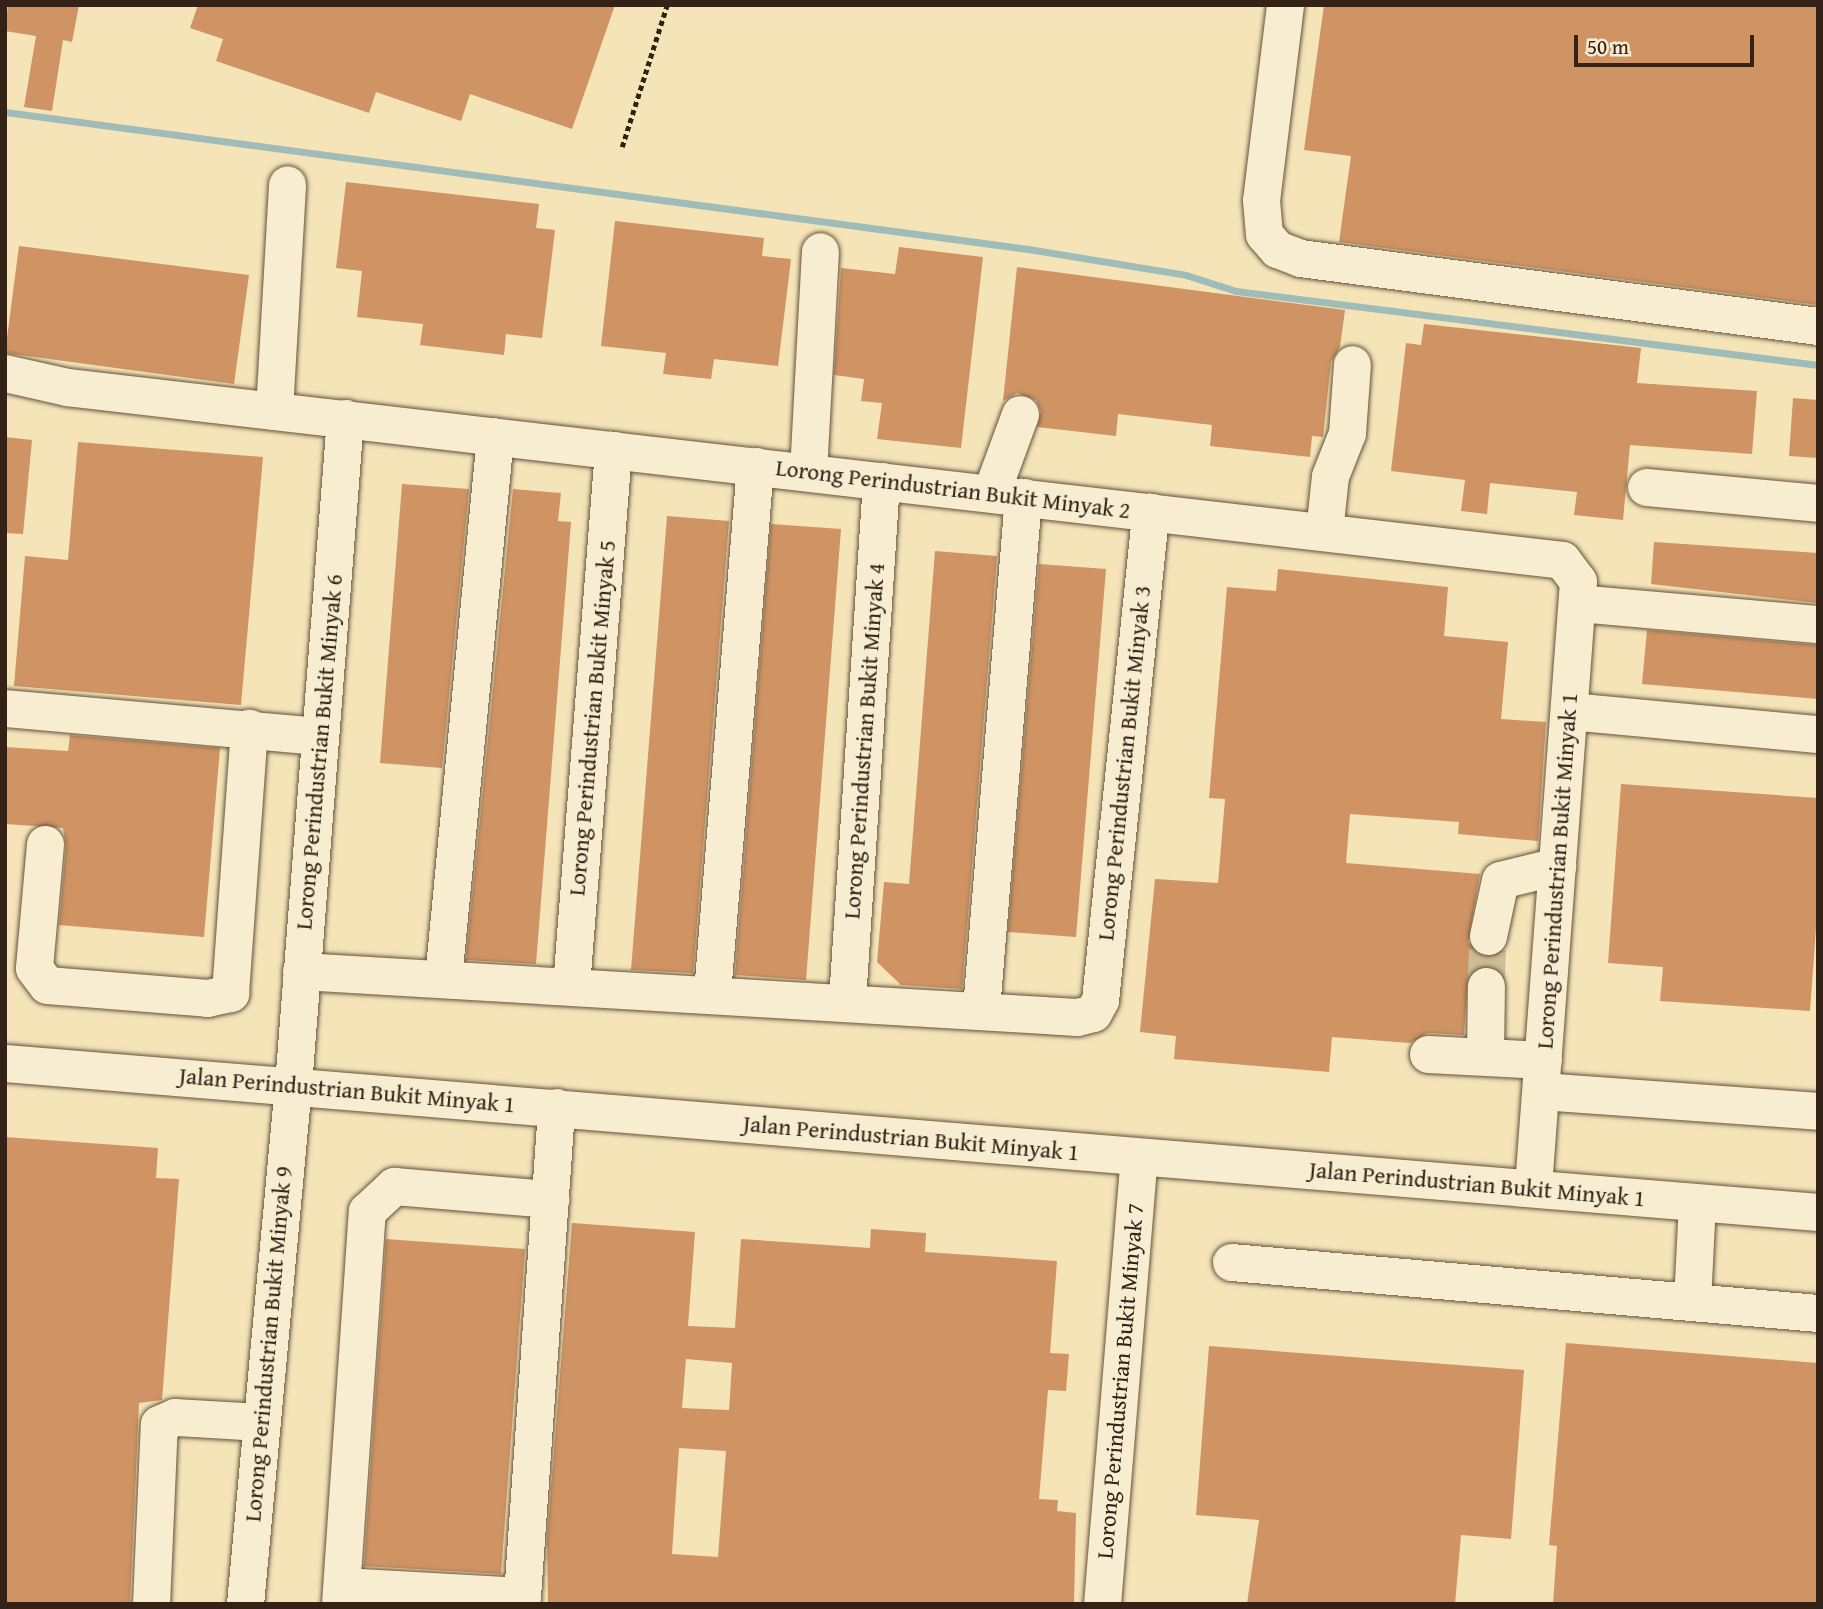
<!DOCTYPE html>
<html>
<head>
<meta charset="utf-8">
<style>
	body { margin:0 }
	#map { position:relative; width:1823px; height:1609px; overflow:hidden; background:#f4e4b7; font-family:"Gentium Book Plus",serif }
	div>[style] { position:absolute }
	.stream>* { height:7px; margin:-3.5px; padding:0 3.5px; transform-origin:3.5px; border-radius:3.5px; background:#9fbcb8 }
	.building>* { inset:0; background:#cf9364 }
	.minor-tunnel>* { height:37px; margin-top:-18.5px; transform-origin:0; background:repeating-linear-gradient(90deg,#cebd97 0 37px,transparent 0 55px) }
	.path>* { height:4.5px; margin-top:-2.25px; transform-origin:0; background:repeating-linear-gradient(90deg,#342216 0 5px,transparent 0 8.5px) }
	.roads { filter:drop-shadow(0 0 2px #64523e) drop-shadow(0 0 2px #64523e) }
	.minor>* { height:37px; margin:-18.5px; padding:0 18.5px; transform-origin:18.5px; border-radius:18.5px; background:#f8edd0 }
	span { translate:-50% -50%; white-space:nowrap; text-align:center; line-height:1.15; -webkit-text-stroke:6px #f8edd0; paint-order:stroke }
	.street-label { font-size:23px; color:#342216 }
	.frame { position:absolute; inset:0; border:7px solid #342216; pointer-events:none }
	.scale { position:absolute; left:1574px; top:35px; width:180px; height:32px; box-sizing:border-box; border:4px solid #342216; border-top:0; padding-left:9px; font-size:21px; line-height:24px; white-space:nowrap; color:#342216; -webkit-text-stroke:5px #f8edd0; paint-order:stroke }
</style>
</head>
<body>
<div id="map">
	<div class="stream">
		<div style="left:5px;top:112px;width:1032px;rotate:7.63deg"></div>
		<div style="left:1028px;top:249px;width:160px;rotate:9.3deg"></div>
		<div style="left:1186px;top:275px;width:52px;rotate:17.7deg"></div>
		<div style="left:1236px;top:291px;width:587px;rotate:7.25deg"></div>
	</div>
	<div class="building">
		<div style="clip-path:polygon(8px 5px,79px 5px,72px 42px,63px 40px,52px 111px,24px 107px,36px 36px,5px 31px)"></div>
		<div style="clip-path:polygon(198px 5px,615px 5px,572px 129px,470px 94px,461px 121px,376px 92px,369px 113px,216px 61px,223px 39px,190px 28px)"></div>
		<div style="clip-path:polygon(1324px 5px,1818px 5px,1818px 305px,1339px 242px,1351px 156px,1304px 150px)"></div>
		<div style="clip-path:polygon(346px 182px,539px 204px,536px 228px,555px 230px,542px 338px,506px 334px,504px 355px,420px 345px,423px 324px,357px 317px,362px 271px,336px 268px)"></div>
		<div style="clip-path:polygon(615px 221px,764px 238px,762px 256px,791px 259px,778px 366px,714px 359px,711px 379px,663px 374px,666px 353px,601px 346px)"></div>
		<div style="clip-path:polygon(19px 246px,249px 275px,234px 384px,5px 353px)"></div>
		<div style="clip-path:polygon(899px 247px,983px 257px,961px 448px,877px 439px,882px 403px,861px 401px,864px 379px,834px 375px,841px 268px,895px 274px)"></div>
		<div style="clip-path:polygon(1017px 267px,1345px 310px,1340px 347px,1331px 362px,1323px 437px,1312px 436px,1310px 457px,1210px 446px,1212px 425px,1118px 414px,1116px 436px,1037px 427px,1041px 411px,1036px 400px,1017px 393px,1003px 401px)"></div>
		<div style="clip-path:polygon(1424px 324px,1641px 348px,1637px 383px,1757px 391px,1752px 454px,1630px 445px,1623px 520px,1574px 515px,1577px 492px,1490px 483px,1487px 514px,1461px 511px,1465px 480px,1391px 471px,1406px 343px,1421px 345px)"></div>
		<div style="clip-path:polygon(1793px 398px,1818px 400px,1818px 458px,1789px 456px)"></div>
		<div style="clip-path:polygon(5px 437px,32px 440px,23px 534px,5px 533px)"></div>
		<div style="clip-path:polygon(78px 442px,263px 457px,241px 705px,14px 686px,25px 556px,68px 560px)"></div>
		<div style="clip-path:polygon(402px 484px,469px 489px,442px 768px,380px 763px)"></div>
		<div style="clip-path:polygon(513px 489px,561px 493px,558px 521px,571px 522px,536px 964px,466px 960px)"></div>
		<div style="clip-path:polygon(667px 516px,729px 521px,693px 973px,631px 970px)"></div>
		<div style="clip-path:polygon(771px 524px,841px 529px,806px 980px,735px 975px)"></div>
		<div style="clip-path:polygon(1654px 542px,1818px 553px,1818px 603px,1651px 584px)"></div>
		<div style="clip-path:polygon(935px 551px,997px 556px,962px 989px,901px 985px,877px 962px,884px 882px,909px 884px)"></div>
		<div style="clip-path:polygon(1039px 564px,1106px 569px,1076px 937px,1008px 932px)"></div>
		<div style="clip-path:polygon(1278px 569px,1448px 587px,1444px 636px,1508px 642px,1501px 719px,1546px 722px,1538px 841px,1458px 834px,1459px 822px,1350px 814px,1346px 863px,1480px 874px,1468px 942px,1483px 956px,1501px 952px,1500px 971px,1486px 965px,1468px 976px,1464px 1035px,1428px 1033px,1410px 1043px,1332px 1037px,1329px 1072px,1174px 1059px,1176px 1036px,1140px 1032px,1155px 879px,1218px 883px,1225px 799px,1209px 798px,1227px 587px,1276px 591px)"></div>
		<div style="clip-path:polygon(1647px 630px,1818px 645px,1818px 699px,1642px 684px)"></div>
		<div style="clip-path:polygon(70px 735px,220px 748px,204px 937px,59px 925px,66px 846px,63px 828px,5px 824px,5px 747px,68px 751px)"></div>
		<div style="clip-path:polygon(1621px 784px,1818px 798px,1818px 900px,1810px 1011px,1660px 1001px,1663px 967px,1608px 963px)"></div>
		<div style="clip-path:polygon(5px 1137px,158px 1148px,156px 1178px,179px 1179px,162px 1400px,139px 1403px,130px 1604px,5px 1604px)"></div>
		<div style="clip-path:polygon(evenodd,572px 1223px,695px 1232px,688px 1326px,735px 1328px,741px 1239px,870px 1248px,871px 1229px,926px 1233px,925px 1252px,1057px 1261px,1050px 1353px,1069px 1354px,1066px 1391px,1048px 1390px,1039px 1499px,1058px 1500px,1057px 1511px,1076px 1513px,1074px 1604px,548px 1604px,547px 1540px,572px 1223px,686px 1359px,732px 1363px,729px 1410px,682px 1408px,686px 1359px,572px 1223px,679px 1448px,726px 1451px,718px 1557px,672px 1554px,679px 1448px)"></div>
		<div style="clip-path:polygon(386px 1239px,525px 1249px,501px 1574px,364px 1566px)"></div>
		<div style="clip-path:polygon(1566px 1343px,1818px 1363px,1818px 1604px,1553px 1604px,1557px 1546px,1549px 1545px)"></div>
		<div style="clip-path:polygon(1209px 1346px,1524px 1370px,1511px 1539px,1461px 1535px,1455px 1604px,1247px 1604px,1259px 1520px,1196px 1515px)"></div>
	</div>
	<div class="minor-tunnel">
		<div style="left:1486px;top:986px;width:50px;rotate:-87.7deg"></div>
	</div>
	<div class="path">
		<div style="left:622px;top:147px;width:149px;rotate:-72.4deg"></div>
	</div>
	<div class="roads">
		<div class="minor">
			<div style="left:1285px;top:5px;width:196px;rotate:97deg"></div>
			<div style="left:1261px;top:200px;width:34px;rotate:85deg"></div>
			<div style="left:1264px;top:234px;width:20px;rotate:49deg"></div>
			<div style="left:1277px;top:249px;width:25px;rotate:21deg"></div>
			<div style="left:1300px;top:258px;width:522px;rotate:7.48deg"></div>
			<div style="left:5px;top:373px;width:64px;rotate:12.7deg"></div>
			<div style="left:67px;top:387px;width:1505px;rotate:6.6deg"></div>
			<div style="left:1562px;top:560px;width:26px;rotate:53deg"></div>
			<div style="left:1578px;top:581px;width:608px;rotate:94.25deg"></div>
			<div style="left:274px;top:411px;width:227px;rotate:-86.7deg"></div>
			<div style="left:808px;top:472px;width:221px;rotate:-86.9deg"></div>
			<div style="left:1646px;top:487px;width:173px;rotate:5.3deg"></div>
			<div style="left:991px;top:493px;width:84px;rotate:-69.8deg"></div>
			<div style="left:1324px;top:532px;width:56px;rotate:-83.9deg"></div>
			<div style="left:1330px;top:476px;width:46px;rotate:-68.4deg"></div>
			<div style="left:1347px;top:433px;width:69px;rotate:-85.9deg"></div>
			<div style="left:1577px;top:603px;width:242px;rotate:5deg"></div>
			<div style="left:5px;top:708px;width:316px;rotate:5.1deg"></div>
			<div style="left:1569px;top:711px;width:250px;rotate:5.3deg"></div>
			<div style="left:45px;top:844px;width:124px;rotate:95.1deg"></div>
			<div style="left:34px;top:968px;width:21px;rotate:53deg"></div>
			<div style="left:47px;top:985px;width:161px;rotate:4.6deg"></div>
			<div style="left:207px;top:998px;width:24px;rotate:-12deg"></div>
			<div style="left:230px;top:993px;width:266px;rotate:-85.9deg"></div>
			<div style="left:1488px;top:936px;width:57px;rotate:-77.9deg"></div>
			<div style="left:1500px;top:880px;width:59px;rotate:-13.8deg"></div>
			<div style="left:301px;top:971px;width:777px;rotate:3.39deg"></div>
			<div style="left:1077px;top:1017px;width:16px;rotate:-14deg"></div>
			<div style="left:1093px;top:1013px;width:15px;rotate:-62deg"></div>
			<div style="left:1100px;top:1000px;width:491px;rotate:-84.1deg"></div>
			<div style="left:443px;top:979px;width:545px;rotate:-84.53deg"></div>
			<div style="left:571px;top:986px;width:538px;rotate:-85.52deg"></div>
			<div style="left:712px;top:993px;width:529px;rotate:-85.34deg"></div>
			<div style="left:847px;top:1000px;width:520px;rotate:-86.25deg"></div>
			<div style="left:981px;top:1009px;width:514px;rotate:-85.31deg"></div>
			<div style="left:1428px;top:1054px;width:115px;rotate:3deg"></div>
			<div style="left:1485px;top:1054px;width:68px;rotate:-89.2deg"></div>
			<div style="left:5px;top:1063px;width:1819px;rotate:4.7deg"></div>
			<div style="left:1541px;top:1091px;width:278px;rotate:4.1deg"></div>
			<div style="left:1231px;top:1262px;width:589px;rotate:4.97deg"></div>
			<div style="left:1692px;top:1301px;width:98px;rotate:-87.1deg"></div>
			<div style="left:342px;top:1586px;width:180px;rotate:3.2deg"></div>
			<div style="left:522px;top:1596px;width:490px;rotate:-86deg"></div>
			<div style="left:151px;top:1604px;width:180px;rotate:-87.5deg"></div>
			<div style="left:159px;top:1424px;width:17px;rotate:-24deg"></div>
			<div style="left:175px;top:1417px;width:84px;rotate:3.4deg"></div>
			<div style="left:245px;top:1604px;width:521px;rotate:-84.72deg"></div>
			<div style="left:293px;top:1085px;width:669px;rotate:-85.54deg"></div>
			<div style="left:340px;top:1604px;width:394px;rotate:-86.1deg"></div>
			<div style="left:367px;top:1211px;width:37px;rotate:-43deg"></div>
			<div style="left:394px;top:1186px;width:157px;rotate:4.8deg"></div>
			<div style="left:1102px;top:1604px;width:448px;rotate:-85.3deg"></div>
		</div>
	</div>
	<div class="street-label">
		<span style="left:953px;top:489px;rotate:7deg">Lorong Perindustrian Bukit Minyak 2</span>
		<span style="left:592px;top:718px;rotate:-85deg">Lorong Perindustrian Bukit Minyak 5</span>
		<span style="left:864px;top:741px;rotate:-86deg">Lorong Perindustrian Bukit Minyak 4</span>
		<span style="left:319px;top:752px;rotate:-85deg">Lorong Perindustrian Bukit Minyak 6</span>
		<span style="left:1124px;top:763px;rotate:-84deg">Lorong Perindustrian Bukit Minyak 3</span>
		<span style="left:1557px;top:871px;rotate:-86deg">Lorong Perindustrian Bukit Minyak 1</span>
		<span style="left:347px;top:1090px;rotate:5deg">Jalan Perindustrian Bukit Minyak 1</span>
		<span style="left:911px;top:1138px;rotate:5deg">Jalan Perindustrian Bukit Minyak 1</span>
		<span style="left:1477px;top:1184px;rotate:5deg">Jalan Perindustrian Bukit Minyak 1</span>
		<span style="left:268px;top:1344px;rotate:-85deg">Lorong Perindustrian Bukit Minyak 9</span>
		<span style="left:1120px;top:1381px;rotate:-85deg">Lorong Perindustrian Bukit Minyak 7</span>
	</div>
	<div class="frame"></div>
	<div class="scale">50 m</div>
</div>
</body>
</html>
